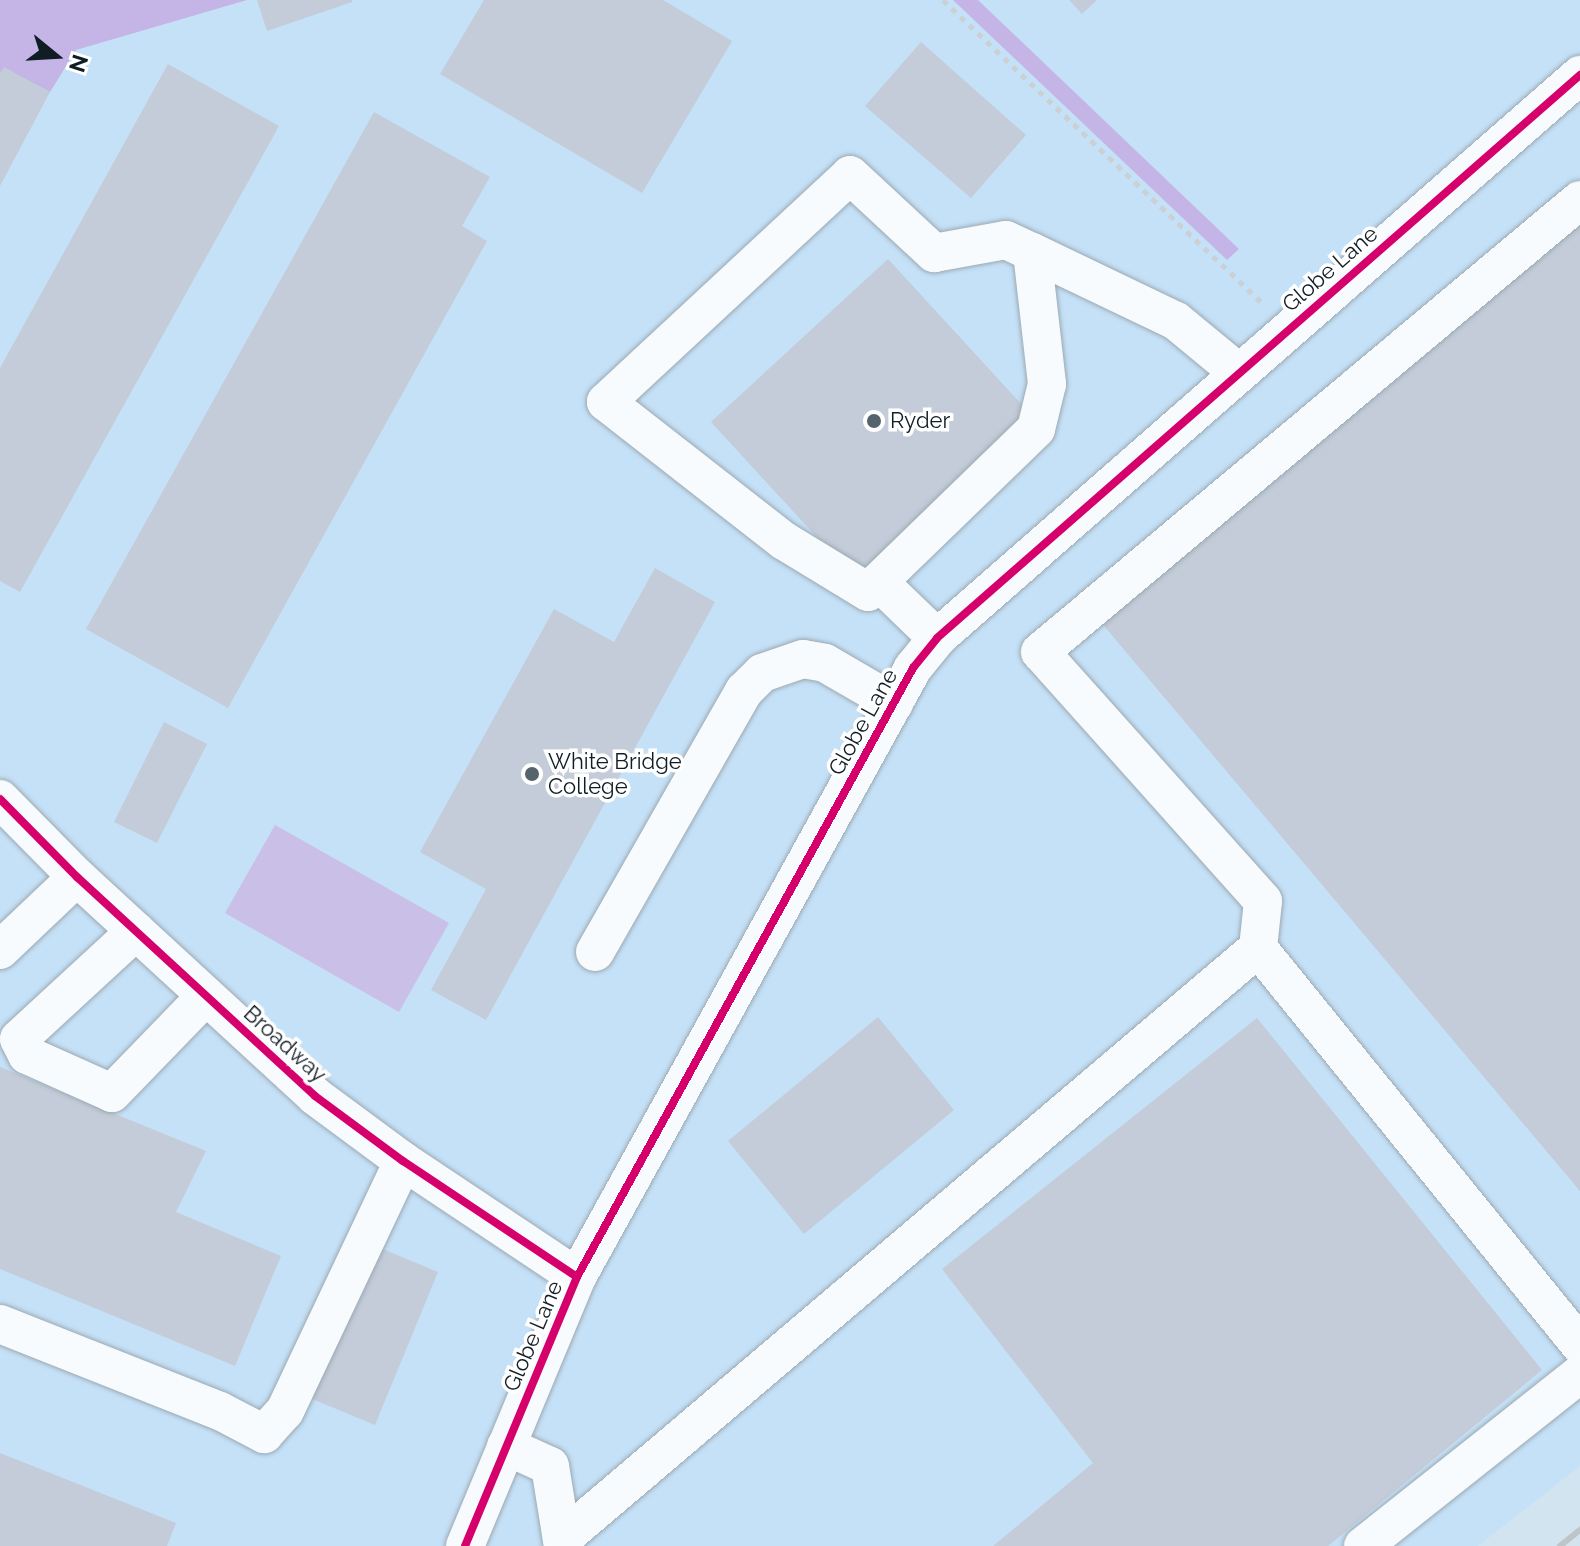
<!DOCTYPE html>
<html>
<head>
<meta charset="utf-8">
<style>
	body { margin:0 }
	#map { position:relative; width:1580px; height:1546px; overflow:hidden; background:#d3e4f1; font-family:Raleway,sans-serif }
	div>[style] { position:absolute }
	.built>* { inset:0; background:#c5e1f7 }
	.green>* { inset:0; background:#cabfe7 }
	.forest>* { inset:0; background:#c5b4e6 }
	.building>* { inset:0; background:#c3ccd8 }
	.path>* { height:5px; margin-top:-2.5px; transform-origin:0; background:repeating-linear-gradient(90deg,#cad0d3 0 6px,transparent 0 12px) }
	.roads { filter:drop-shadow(0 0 2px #9ca9b3) drop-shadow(0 0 2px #9ca9b3) }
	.minor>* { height:38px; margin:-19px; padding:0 19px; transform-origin:19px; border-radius:19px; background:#f8fbfd }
	.rail>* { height:6px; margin:-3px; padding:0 3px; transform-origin:3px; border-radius:3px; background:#bfc4c7 }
	.cycleway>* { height:8px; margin:-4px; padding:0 4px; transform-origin:4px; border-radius:4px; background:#d6006c }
	.dots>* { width:22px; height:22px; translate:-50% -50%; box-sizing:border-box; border:4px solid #fff; border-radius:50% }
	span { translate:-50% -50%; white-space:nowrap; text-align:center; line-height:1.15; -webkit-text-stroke:7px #fff; paint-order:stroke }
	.street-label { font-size:22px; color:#111d25 }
	.poi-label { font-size:22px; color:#111d25 }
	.left { translate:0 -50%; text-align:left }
	.north { position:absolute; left:16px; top:16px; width:80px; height:80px; -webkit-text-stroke:6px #fff; paint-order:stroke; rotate:108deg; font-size:22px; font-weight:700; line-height:32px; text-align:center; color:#111d25 }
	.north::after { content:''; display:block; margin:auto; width:28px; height:36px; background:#111d25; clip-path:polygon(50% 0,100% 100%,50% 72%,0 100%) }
</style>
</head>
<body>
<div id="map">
	<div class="built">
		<div style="clip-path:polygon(0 0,1580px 0,1580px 1466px,1478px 1546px,0 1546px)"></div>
	</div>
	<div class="green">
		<div style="clip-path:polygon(275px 825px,449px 923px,399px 1012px,225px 913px)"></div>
	</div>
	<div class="forest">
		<div style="clip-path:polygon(0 0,247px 0,76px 50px,50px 92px,4px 68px,0 74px)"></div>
		<div style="clip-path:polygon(953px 0,978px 0,1239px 249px,1227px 260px)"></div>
	</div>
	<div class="building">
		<div style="clip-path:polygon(257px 0,352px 0,352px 2px,267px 31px)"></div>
		<div style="clip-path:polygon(484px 0,663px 0,732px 41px,642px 193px,440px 74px)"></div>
		<div style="clip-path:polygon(1069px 0,1097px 0,1082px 14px)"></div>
		<div style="clip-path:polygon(921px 42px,1026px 135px,971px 198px,865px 106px)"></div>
		<div style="clip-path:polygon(168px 64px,279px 126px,20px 592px,0 581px,0 368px)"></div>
		<div style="clip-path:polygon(4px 67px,50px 92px,0 186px,0 74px)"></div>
		<div style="clip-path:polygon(374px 112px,490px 177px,462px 226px,487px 241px,228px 708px,86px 629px)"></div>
		<div style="clip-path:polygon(1580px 209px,1580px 1191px,1078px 595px)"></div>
		<div style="clip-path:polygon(888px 259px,1036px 420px,859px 583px,711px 422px)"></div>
		<div style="clip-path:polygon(655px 568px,715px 602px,486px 1020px,431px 990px,486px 889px,420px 852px,554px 609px,614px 642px)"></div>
		<div style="clip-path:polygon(164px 722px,207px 744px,157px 843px,114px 822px)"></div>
		<div style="clip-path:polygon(878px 1017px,954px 1110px,804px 1234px,728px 1141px)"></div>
		<div style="clip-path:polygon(1257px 1018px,1542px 1370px,1328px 1546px,993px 1546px,1093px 1463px,942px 1269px)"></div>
		<div style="clip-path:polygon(0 1067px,206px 1151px,176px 1212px,281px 1256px,235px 1366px,0 1269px)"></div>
		<div style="clip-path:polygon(373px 1245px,438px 1272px,375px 1425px,310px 1398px)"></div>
		<div style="clip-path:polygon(0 1453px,176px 1523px,167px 1546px,0 1546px)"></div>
	</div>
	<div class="path">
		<div style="left:943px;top:0;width:444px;rotate:43.5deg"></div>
	</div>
	<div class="roads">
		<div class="minor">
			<div style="left:1032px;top:252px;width:133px;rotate:83.5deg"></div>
			<div style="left:1047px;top:384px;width:46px;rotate:103.7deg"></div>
			<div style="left:1036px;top:429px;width:234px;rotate:135.9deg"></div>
			<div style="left:868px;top:592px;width:98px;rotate:-148.7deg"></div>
			<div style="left:784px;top:541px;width:226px;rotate:-142deg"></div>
			<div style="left:606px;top:402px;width:333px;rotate:-42.9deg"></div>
			<div style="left:850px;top:175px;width:115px;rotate:42.9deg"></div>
			<div style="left:934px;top:253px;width:73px;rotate:-10.2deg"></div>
			<div style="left:1006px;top:240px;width:29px;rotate:25deg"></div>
			<div style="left:1032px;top:252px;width:160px;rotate:25.6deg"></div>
			<div style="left:1176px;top:321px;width:82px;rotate:39.5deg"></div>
			<div style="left:879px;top:582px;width:81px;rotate:44deg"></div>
			<div style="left:0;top:799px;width:110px;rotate:45.4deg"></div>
			<div style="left:77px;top:877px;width:323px;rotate:42.6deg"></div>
			<div style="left:315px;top:1096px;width:109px;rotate:36.5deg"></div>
			<div style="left:403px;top:1161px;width:209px;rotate:33.7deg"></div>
			<div style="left:136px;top:931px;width:159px;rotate:137.3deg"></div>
			<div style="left:19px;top:1039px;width:18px;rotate:63deg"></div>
			<div style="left:27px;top:1055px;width:93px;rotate:24.1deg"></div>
			<div style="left:112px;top:1093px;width:134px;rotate:-45.9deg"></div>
			<div style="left:1258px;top:948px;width:47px;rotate:-83.9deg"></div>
			<div style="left:1263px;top:901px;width:334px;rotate:-131.8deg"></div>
			<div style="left:1040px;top:652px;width:704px;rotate:-39.93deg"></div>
			<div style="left:0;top:950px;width:106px;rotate:-43.5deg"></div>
			<div style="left:595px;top:952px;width:301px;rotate:-60.3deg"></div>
			<div style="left:744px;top:691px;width:25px;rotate:-45deg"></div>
			<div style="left:762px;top:673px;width:43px;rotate:-18.9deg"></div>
			<div style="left:803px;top:659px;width:22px;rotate:10deg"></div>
			<div style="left:825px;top:663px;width:80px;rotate:30.1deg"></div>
			<div style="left:0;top:1324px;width:237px;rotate:21.6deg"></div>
			<div style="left:220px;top:1411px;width:50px;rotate:27.6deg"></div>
			<div style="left:264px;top:1434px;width:31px;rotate:-48deg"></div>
			<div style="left:285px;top:1411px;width:276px;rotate:-64.7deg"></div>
			<div style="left:506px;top:1446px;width:48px;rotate:24.4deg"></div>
			<div style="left:550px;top:1466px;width:81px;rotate:80.8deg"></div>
			<div style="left:562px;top:1539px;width:913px;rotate:-40.34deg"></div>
			<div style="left:1258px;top:948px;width:511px;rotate:50.96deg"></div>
			<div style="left:465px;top:1546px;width:291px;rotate:-67.4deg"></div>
			<div style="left:577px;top:1277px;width:696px;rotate:-61.11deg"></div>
			<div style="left:913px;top:668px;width:38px;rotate:-51deg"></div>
			<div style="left:937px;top:638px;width:855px;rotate:-41.2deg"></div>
			<div style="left:1363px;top:1546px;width:277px;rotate:-38.4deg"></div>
		</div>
	</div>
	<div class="rail">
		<div style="left:1560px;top:1546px;width:26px;rotate:-39deg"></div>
	</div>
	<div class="cycleway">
		<div style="left:0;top:799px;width:110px;rotate:45.4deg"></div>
		<div style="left:77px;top:877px;width:323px;rotate:42.6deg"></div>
		<div style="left:315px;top:1096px;width:109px;rotate:36.5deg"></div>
		<div style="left:403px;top:1161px;width:209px;rotate:33.7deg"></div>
		<div style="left:465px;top:1546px;width:291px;rotate:-67.4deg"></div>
		<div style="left:577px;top:1277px;width:696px;rotate:-61.11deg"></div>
		<div style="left:913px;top:668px;width:38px;rotate:-51deg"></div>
		<div style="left:937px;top:638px;width:855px;rotate:-41.2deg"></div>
	</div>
	<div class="dots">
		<div style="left:874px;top:421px;background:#55636c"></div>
		<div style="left:532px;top:774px;background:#55636c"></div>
	</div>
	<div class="street-label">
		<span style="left:1330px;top:269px;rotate:-41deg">Globe Lane</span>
		<span style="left:863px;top:722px;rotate:-61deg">Globe Lane</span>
		<span style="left:285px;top:1044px;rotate:42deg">Broadway</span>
		<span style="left:533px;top:1336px;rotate:-67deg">Globe Lane</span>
	</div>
	<div class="poi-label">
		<span class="left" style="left:890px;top:421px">Ryder</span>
		<span class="left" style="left:548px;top:774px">White Bridge<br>College</span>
	</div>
	<div class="north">N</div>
</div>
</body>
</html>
